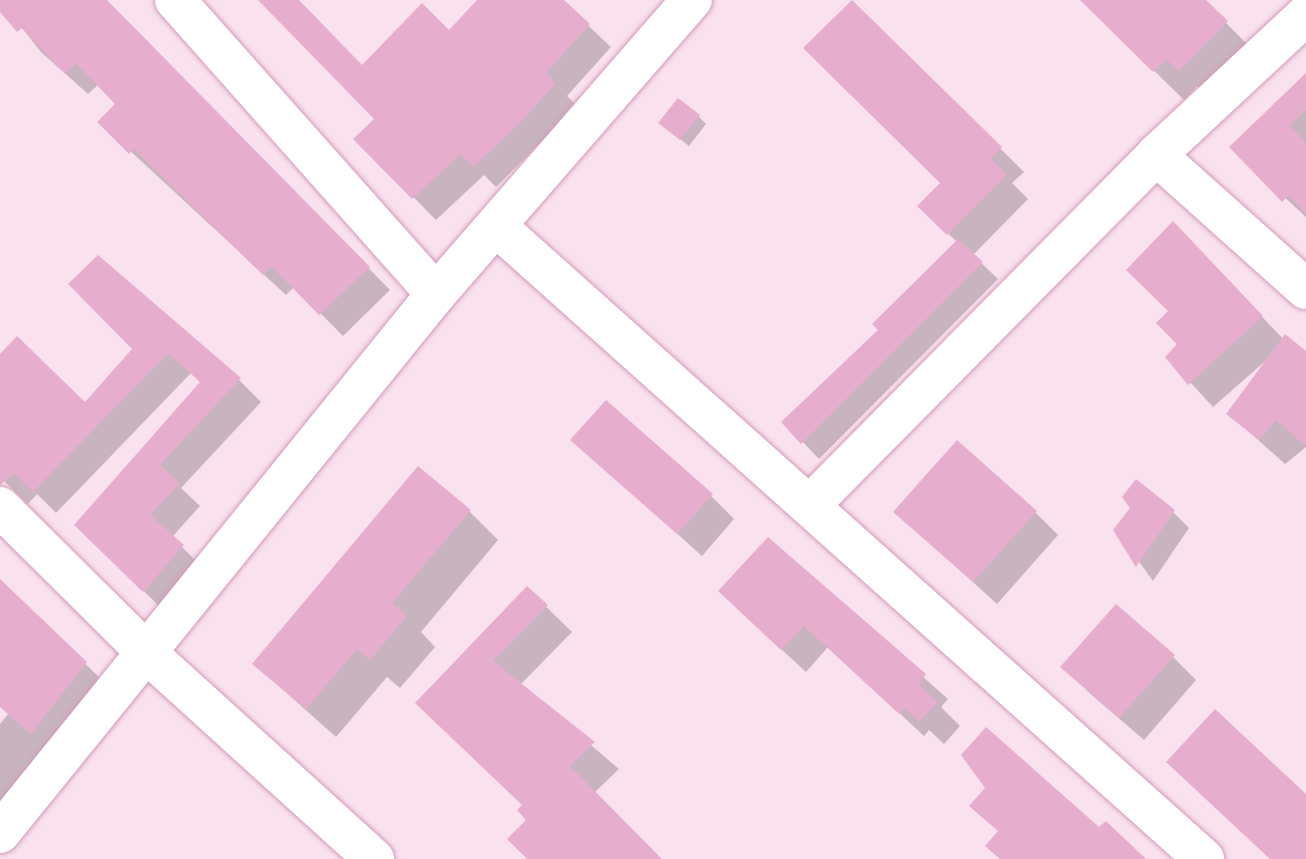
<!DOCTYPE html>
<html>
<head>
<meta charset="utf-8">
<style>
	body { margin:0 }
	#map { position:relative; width:1306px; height:859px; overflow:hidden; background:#fae1ee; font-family:Rubik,sans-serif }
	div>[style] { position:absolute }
	.shadow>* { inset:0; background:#0003 }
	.building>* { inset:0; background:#e7adcd }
	.roads { filter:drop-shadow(0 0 2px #d39ab9) drop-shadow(0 0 2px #d39ab9) }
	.minor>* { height:40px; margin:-20px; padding:0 20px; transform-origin:20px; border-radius:20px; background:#fff }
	span { translate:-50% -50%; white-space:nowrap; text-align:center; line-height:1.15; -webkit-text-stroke:7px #fff; paint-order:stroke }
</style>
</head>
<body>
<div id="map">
	<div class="shadow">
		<div style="clip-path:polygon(0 0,106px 0,390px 290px,343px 336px,294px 287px,286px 295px,99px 122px,117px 104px,99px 84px,88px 94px,41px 52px)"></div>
		<div style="clip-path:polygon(260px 0,296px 0,363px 68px,449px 32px,479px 0,561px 0,611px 47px,567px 96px,577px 106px,496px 187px,484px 175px,436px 220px,356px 139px,377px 119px)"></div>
		<div style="clip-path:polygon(1082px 0,1203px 0,1255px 52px,1209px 99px,1197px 86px,1184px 100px)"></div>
		<div style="clip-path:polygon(851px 2px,1024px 172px,1012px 183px,1028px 199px,973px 255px,998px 279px,819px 459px,784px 422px,881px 330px,957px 242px,920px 206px,943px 183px)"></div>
		<div style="clip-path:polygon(1306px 82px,1306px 217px,1255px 170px)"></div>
		<div style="clip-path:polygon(698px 116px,706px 124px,689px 146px,669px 130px)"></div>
		<div style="clip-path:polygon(1196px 247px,1306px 363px,1306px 447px,1285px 464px,1229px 414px,1271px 356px,1213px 407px,1167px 357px,1180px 344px,1171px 311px)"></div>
		<div style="clip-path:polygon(71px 285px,239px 380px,261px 402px,181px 488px,200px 506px,172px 537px,204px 569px,166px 613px,77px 525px,201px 383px,191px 373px,56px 513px,37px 494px,28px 504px,0 477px,0 357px,85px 405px,134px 349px)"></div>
		<div style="clip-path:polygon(573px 440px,711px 496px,734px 519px,702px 556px)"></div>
		<div style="clip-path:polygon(469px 511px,498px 540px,421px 632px,435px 647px,400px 688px,387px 677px,336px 737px,254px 664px)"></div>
		<div style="clip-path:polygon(896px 512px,1035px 512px,1058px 535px,997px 604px)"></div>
		<div style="clip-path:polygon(1173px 512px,1189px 528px,1153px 581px,1116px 530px)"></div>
		<div style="clip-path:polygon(768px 540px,948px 699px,941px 707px,960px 726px,944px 744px,929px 730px,924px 736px,828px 647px,806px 672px,743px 614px)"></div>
		<div style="clip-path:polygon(0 580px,108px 686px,0 809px,0 724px,9px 713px,0 705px)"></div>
		<div style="clip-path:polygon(527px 588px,572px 632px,520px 685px,619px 769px,594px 793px,660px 859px,530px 859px,524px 806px,443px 728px)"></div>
		<div style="clip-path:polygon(1173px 657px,1196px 680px,1144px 740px,1086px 690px)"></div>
	</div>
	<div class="building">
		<div style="clip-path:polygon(0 0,107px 0,370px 267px,319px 315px,271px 266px,263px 275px,134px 149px,129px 154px,97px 122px,115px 104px,76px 63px,65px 74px,22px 28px,17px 32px,0 12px)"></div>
		<div style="clip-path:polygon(258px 0,299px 0,362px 65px,422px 3px,449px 30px,477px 0,564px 0,590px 24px,546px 73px,556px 83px,517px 126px,473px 167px,461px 154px,412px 199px,353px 139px,374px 119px)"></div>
		<div style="clip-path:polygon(852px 0,1002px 147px,991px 159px,1007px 175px,947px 235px,917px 206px,940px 183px,803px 48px)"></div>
		<div style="clip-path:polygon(1080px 0,1206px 0,1228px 21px,1179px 71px,1166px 59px,1153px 72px)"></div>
		<div style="clip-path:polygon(1306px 73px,1306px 110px,1290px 125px,1306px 143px,1306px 214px,1289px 195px,1282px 202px,1229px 147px)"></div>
		<div style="clip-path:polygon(678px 98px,700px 115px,680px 140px,658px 123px)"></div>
		<div style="clip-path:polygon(1173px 221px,1263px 316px,1188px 385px,1165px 357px,1177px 344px,1156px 323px,1168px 311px,1126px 270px)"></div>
		<div style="clip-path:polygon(958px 239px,983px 262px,801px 444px,781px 422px,878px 330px,872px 324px)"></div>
		<div style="clip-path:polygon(98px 255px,241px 378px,160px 465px,180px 483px,150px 515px,184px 545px,143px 592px,74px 525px,200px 382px,168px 353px,33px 492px,14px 473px,0 485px,0 354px,17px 336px,85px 402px,132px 349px,68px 284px)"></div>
		<div style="clip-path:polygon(1285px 334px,1306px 351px,1306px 446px,1276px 420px,1259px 440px,1226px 414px)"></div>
		<div style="clip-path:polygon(606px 400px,713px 494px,677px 534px,570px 440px)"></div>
		<div style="clip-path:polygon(957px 440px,1037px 511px,973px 582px,893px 512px)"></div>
		<div style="clip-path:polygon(418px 466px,471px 510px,392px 603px,407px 616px,370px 660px,357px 649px,306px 709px,252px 664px)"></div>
		<div style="clip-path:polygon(1136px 479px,1175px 510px,1136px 567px,1113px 530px,1130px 508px,1122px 497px)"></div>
		<div style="clip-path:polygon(768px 537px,926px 674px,918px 684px,938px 702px,919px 722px,905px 708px,899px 714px,804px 626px,781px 650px,718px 591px)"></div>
		<div style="clip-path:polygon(0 579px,87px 662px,31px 734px,0 707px)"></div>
		<div style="clip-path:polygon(527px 586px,548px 605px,493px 661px,595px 742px,570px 766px,662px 859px,527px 859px,507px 839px,526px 820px,517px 810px,522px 805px,415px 703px)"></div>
		<div style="clip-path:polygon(1116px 604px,1175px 655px,1119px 718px,1060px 667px)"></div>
		<div style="clip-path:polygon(1215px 709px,1306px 794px,1306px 859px,1270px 859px,1166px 762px)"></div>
		<div style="clip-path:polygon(986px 727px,1099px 827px,1106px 821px,1146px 859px,1000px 859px,985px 846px,998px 831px,969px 806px,985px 788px,961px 755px)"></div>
	</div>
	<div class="roads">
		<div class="minor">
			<div style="left:175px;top:0;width:393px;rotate:48.4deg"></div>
			<div style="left:1156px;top:155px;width:201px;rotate:41.8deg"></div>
			<div style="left:496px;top:226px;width:950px;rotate:41.8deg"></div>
			<div style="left:811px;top:504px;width:491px;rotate:-45.3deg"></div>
			<div style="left:1156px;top:155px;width:205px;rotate:-43deg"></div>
			<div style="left:0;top:507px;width:210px;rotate:44.8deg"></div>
			<div style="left:149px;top:655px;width:304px;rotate:42.2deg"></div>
			<div style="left:0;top:833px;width:693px;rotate:-51.03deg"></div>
			<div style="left:436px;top:294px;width:390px;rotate:-49deg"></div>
		</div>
	</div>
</div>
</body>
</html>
